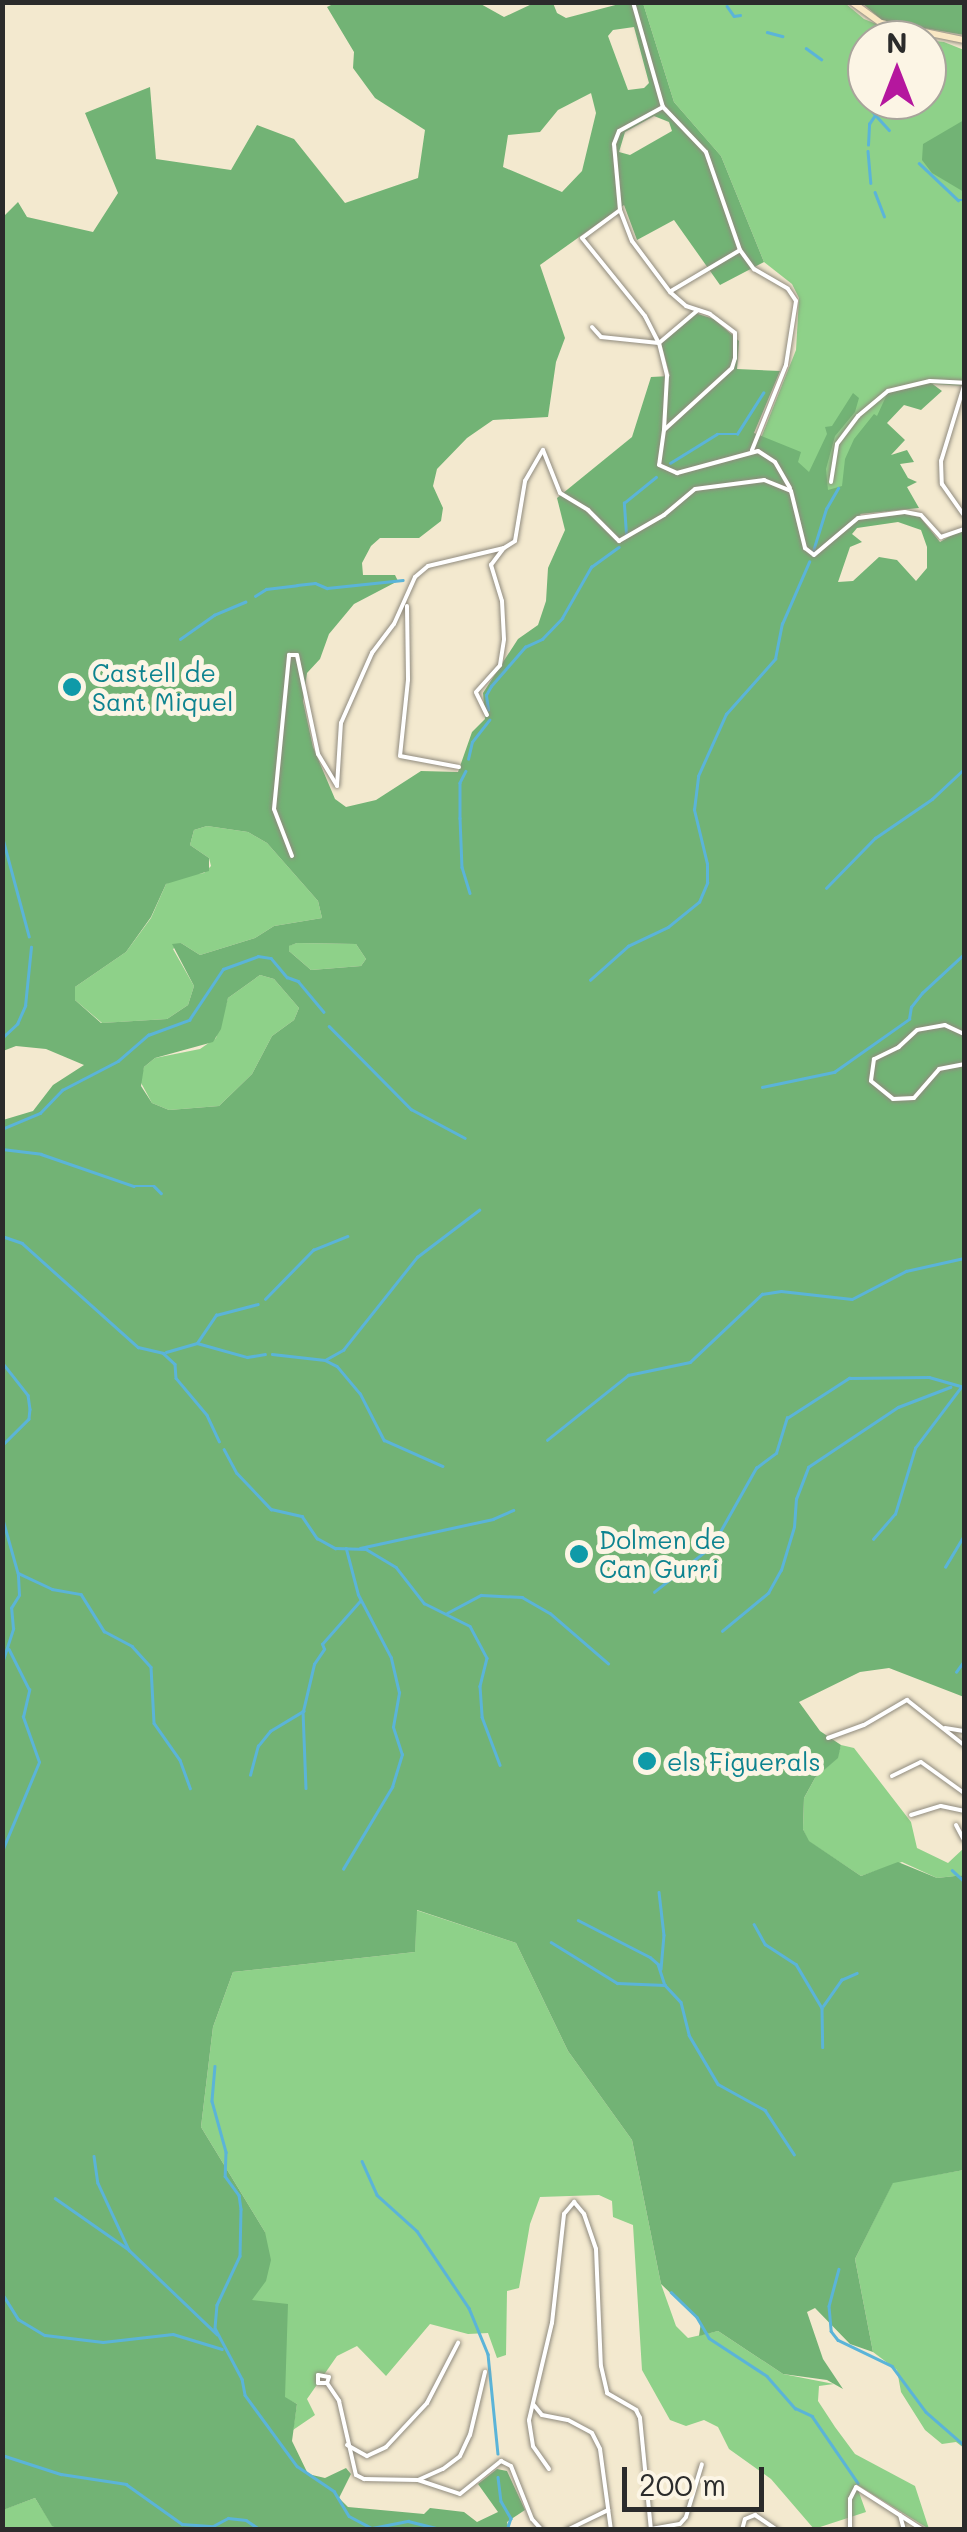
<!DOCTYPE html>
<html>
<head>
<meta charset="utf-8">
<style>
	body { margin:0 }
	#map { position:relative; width:967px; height:2532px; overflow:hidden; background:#f3e9cf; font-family:Mali,sans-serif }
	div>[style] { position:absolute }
	.green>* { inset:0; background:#8ed189 }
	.forest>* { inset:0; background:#72b375 }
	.stream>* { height:2.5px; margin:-1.25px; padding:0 1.25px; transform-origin:1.25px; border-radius:1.25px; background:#5bb4d8 }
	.roads { filter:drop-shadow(0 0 2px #8f8a7d) drop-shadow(0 0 2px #8f8a7d) }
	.minor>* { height:4px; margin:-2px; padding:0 2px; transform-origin:2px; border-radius:2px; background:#fff }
	.secondary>* { height:6px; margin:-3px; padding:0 3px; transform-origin:3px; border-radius:3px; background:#f9e7c3 }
	.dots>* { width:28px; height:28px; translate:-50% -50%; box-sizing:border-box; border:5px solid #fcf5e5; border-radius:50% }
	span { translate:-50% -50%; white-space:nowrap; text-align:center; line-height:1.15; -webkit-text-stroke:10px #fcf5e5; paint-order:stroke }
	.culture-label { font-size:25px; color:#0d838f }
	.left { translate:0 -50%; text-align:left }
	.frame { position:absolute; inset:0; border:5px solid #2b2b2b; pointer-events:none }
	.north { position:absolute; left:847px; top:20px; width:100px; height:100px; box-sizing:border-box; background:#fcf5e5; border:2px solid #a8a49b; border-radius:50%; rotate:0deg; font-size:28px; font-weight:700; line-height:40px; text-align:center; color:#2b2b2b }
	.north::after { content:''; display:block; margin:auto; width:35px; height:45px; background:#b5179e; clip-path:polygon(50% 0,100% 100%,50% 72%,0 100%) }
	.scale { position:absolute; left:622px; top:2467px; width:142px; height:45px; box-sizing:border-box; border:5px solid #2b2b2b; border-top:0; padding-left:12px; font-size:30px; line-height:35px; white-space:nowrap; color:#2b2b2b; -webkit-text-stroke:8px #fcf5e5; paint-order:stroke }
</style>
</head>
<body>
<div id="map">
	<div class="green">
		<div style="clip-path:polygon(evenodd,643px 3px,845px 3px,864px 19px,911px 38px,944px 42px,964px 50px,964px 386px,934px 384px,896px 392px,847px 487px,825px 495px,761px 438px,796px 350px,799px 298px,792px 284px,764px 262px,721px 156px,674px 102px,643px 3px,867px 40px,927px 40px,927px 100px,867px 100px,867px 40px)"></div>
		<div style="clip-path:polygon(207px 826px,248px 832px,267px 843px,318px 901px,322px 918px,274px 926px,255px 938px,200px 955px,181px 943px,173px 949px,194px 986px,188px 1005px,167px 1019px,102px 1023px,75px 1000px,75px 987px,126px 952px,151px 918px,166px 884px,180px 876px,204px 873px,211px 866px,209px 858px,190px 845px,194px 830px)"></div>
		<div style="clip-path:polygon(297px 943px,356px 944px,366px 959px,361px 966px,311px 970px,289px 951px,288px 946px)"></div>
		<div style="clip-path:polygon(260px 975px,274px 979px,299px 1008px,294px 1020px,272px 1036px,252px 1074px,219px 1106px,169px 1110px,152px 1103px,140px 1081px,144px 1067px,155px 1058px,200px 1049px,216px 1038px,228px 998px)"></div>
		<div style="clip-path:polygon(841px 1745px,854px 1748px,911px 1822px,917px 1848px,948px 1863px,964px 1848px,964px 1875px,937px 1878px,902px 1862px,861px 1876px,808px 1841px,803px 1829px,804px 1798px,815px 1778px,837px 1758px)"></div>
		<div style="clip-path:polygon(416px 1910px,516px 1943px,568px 2051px,632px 2140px,661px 2284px,676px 2326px,688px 2338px,718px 2331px,783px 2374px,834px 2384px,819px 2386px,818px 2401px,835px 2427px,855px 2454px,915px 2486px,929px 2529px,856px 2484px,866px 2512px,814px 2529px,771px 2479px,729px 2449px,718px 2427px,704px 2420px,686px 2426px,670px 2420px,642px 2370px,633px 2225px,613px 2217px,612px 2201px,599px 2195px,540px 2197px,530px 2224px,519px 2288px,507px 2291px,506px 2355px,497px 2358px,488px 2333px,468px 2334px,430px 2324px,386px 2376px,357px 2346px,337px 2356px,307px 2399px,315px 2415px,293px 2430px,297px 2404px,285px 2398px,285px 2354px,251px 2300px,265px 2232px,201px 2127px,213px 2027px,233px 1972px,415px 1952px)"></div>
		<div style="clip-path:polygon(964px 2170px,964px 2448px,956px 2442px,942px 2444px,925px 2430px,901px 2392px,897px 2370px,873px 2352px,855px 2259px,893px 2182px)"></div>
		<div style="clip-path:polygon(35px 2498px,52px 2525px,62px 2529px,3px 2529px,2px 2510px)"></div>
	</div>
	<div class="forest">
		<div style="clip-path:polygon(evenodd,335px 3px,479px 3px,504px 17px,534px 3px,553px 3px,557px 13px,566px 18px,623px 3px,643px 3px,674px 102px,721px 156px,764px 262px,720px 285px,674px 220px,637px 240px,624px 205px,540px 265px,565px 338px,556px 362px,548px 417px,493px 420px,467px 438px,437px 469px,433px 486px,443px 508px,441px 521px,419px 538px,380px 538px,371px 546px,362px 563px,363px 575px,395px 575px,398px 581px,354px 604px,329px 634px,320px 659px,307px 673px,303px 701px,313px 747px,335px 799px,346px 807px,376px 800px,421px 771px,458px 772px,472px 732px,485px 719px,483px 693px,518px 639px,538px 625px,546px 601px,548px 568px,565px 530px,557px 498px,632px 437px,651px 377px,670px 376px,661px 343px,695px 313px,714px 319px,739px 341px,737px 369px,780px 371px,754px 433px,801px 452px,798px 462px,809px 472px,827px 434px,825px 427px,832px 426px,853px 393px,859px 398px,855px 412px,835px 436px,826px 469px,828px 490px,842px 486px,845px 459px,854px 439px,874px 414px,877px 416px,888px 392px,930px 382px,942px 391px,921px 410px,904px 405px,887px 423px,905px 440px,891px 455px,907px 450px,914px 462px,900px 464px,908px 478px,917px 482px,907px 487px,919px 508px,860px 514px,863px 519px,904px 514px,920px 517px,940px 542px,964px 528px,964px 1697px,889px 1668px,860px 1672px,799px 1702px,820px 1731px,841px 1745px,838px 1758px,815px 1778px,804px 1798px,803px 1829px,809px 1841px,861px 1876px,898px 1862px,937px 1878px,964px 1875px,964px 2170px,893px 2183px,855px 2259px,873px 2352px,850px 2344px,815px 2308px,807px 2312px,823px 2359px,843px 2389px,827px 2380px,783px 2374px,718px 2331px,699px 2336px,701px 2322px,661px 2284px,632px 2140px,568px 2051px,516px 1943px,417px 1910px,415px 1952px,233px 1972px,213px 2027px,201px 2127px,265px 2232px,271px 2260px,266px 2281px,252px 2300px,288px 2304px,285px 2397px,297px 2404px,292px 2441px,308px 2474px,325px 2478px,346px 2468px,351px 2474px,339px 2498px,348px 2507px,424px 2514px,430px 2508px,464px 2512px,477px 2522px,498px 2512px,478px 2484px,497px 2469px,507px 2471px,525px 2510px,507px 2522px,509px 2530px,62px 2530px,52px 2526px,35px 2498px,3px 2510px,3px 1120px,33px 1111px,53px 1085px,84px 1065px,46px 1049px,16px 1046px,3px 1051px,3px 217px,18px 202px,27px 217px,93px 232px,118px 193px,85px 113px,150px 87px,156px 159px,231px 170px,257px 125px,294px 139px,345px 203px,418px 178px,425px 130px,375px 98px,353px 68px,354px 52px,327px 7px,335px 3px,634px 27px,649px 83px,644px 88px,628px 90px,608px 36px,613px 30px,634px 27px,335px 3px,591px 93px,596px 113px,582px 171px,562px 192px,503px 167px,508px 135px,540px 132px,558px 110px,591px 93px,335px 3px,654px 116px,669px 122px,672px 131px,630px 155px,619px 152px,625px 132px,654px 116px,335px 3px,898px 522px,921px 530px,927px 547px,927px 568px,916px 581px,897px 560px,879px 557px,853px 581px,838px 582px,850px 547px,862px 542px,852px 534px,857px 528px,898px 522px,335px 3px,207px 826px,248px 832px,267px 843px,318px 901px,322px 918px,274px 926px,255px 938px,200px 955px,181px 943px,172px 944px,194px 986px,188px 1005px,167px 1019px,101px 1023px,75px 1000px,75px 987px,126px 952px,151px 917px,166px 884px,209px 871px,209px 858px,190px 845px,194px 830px,207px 826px,335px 3px,297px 943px,356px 944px,366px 959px,361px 966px,311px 970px,289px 951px,289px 946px,297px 943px,335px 3px,260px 975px,274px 979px,299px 1008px,294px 1020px,272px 1036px,252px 1074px,219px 1106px,169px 1110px,152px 1103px,141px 1086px,144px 1067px,155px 1058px,213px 1042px,221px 1029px,228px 998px,260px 975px)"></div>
		<div style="clip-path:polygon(862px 3px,964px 3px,964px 35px,883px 21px)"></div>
		<div style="clip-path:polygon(964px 120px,964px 192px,932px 173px,922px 160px,923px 144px)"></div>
	</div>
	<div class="stream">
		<div style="left:727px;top:6px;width:12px;rotate:55deg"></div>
		<div style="left:734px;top:16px;width:6px;rotate:-9deg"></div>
		<div style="left:767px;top:32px;width:16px;rotate:15deg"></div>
		<div style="left:806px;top:48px;width:19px;rotate:36deg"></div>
		<div style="left:863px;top:101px;width:39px;rotate:48deg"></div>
		<div style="left:868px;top:145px;width:21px;rotate:-87deg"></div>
		<div style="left:869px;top:124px;width:11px;rotate:-56deg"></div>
		<div style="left:868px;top:151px;width:32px;rotate:85deg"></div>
		<div style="left:919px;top:163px;width:54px;rotate:43.5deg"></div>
		<div style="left:958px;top:200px;width:6px"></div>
		<div style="left:875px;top:192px;width:26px;rotate:69deg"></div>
		<div style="left:670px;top:463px;width:55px;rotate:-31.7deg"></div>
		<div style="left:717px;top:434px;width:20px"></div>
		<div style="left:737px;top:434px;width:49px;rotate:-57.6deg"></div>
		<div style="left:626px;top:534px;width:31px;rotate:-94deg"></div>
		<div style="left:624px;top:503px;width:41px;rotate:-39.1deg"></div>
		<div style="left:813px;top:551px;width:44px;rotate:-72.8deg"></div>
		<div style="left:826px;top:509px;width:24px;rotate:-60deg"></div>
		<div style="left:255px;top:596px;width:13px;rotate:-32deg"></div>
		<div style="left:266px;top:589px;width:31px;rotate:-7deg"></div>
		<div style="left:297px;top:585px;width:18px;rotate:-6deg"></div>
		<div style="left:315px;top:583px;width:13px;rotate:23deg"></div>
		<div style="left:327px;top:588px;width:76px;rotate:-6deg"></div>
		<div style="left:180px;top:639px;width:42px;rotate:-35.2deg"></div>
		<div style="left:214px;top:615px;width:34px;rotate:-23deg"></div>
		<div style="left:488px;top:710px;width:15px;rotate:-98deg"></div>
		<div style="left:486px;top:695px;width:10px;rotate:-61deg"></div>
		<div style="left:491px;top:686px;width:52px;rotate:-48.9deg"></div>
		<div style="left:525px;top:647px;width:19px;rotate:-25deg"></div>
		<div style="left:542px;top:639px;width:29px;rotate:-46deg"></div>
		<div style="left:562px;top:618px;width:59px;rotate:-60.4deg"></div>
		<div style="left:591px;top:567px;width:34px;rotate:-36deg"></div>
		<div style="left:468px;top:759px;width:17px;rotate:-77deg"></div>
		<div style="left:472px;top:742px;width:28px;rotate:-52deg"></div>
		<div style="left:466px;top:771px;width:13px;rotate:117deg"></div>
		<div style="left:460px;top:783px;width:35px;rotate:90deg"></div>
		<div style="left:460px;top:818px;width:49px;rotate:87.7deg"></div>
		<div style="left:462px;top:867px;width:27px;rotate:73deg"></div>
		<div style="left:2px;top:835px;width:105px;rotate:75deg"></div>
		<div style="left:826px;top:888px;width:70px;rotate:-45.6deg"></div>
		<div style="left:875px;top:838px;width:69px;rotate:-34.4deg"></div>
		<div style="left:932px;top:799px;width:44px;rotate:-43.2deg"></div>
		<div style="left:590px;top:980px;width:51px;rotate:-41.8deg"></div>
		<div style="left:628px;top:946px;width:44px;rotate:-25.4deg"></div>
		<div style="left:668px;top:927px;width:40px;rotate:-39deg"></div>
		<div style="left:699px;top:902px;width:21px;rotate:-67deg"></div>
		<div style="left:707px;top:883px;width:19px;rotate:-90deg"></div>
		<div style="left:707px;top:864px;width:56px;rotate:-103.5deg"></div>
		<div style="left:694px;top:810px;width:34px;rotate:-83deg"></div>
		<div style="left:698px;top:776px;width:68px;rotate:-65.7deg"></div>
		<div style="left:726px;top:714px;width:74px;rotate:-48.3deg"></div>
		<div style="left:775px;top:659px;width:36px;rotate:-79deg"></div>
		<div style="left:782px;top:624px;width:68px;rotate:-66.5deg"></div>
		<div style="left:329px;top:1026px;width:117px;rotate:45.3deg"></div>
		<div style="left:411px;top:1109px;width:61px;rotate:28.2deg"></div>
		<div style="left:2px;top:1038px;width:21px;rotate:-43deg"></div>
		<div style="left:17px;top:1024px;width:20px;rotate:-66deg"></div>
		<div style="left:25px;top:1006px;width:59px;rotate:-84.2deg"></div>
		<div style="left:762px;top:1087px;width:74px;rotate:-11.8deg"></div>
		<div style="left:834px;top:1072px;width:92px;rotate:-35.2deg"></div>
		<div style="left:909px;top:1019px;width:12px;rotate:-81deg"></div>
		<div style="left:911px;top:1007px;width:18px;rotate:-52deg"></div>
		<div style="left:922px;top:993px;width:57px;rotate:-42.9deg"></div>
		<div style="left:2px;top:1129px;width:41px;rotate:-22.8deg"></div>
		<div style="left:40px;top:1113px;width:32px;rotate:-46deg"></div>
		<div style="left:62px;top:1090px;width:63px;rotate:-27.4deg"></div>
		<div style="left:118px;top:1061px;width:40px;rotate:-41deg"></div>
		<div style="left:148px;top:1035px;width:44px;rotate:-20.1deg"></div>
		<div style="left:189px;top:1020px;width:61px;rotate:-56.3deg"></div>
		<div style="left:223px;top:969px;width:37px;rotate:-20deg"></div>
		<div style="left:258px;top:956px;width:13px;rotate:9deg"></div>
		<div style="left:271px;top:958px;width:25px;rotate:50deg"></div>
		<div style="left:287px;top:977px;width:12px;rotate:20deg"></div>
		<div style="left:298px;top:981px;width:40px;rotate:50deg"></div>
		<div style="left:2px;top:1149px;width:39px;rotate:7deg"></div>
		<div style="left:41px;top:1154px;width:98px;rotate:19deg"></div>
		<div style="left:134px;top:1186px;width:20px"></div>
		<div style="left:154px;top:1186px;width:10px;rotate:45deg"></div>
		<div style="left:2px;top:1236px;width:21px;rotate:19deg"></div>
		<div style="left:22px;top:1243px;width:156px;rotate:41.9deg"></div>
		<div style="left:138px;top:1347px;width:26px;rotate:13deg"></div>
		<div style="left:163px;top:1353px;width:16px;rotate:43deg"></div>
		<div style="left:175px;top:1364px;width:14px;rotate:86deg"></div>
		<div style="left:176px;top:1378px;width:48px;rotate:50deg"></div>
		<div style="left:207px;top:1415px;width:29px;rotate:65deg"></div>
		<div style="left:265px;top:1299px;width:69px;rotate:-45.6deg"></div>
		<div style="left:313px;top:1250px;width:37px;rotate:-22deg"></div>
		<div style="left:197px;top:1343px;width:34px;rotate:-56deg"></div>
		<div style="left:216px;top:1315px;width:43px;rotate:-14.7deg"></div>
		<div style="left:166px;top:1352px;width:32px;rotate:-16deg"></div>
		<div style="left:197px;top:1343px;width:52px;rotate:15.6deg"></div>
		<div style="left:247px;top:1357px;width:18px;rotate:-9deg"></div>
		<div style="left:272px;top:1354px;width:53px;rotate:6.5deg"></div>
		<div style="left:325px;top:1360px;width:13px;rotate:27deg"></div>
		<div style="left:337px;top:1366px;width:35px;rotate:50deg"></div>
		<div style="left:360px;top:1393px;width:53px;rotate:62.9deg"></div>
		<div style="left:384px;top:1440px;width:64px;rotate:23.8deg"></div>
		<div style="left:325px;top:1360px;width:21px;rotate:-29deg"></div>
		<div style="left:343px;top:1350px;width:119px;rotate:-51.5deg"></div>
		<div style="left:417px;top:1257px;width:78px;rotate:-37.2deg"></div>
		<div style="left:2px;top:1362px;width:42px;rotate:51.8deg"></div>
		<div style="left:28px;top:1395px;width:14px;rotate:82deg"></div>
		<div style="left:30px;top:1409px;width:10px;rotate:96deg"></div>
		<div style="left:29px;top:1419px;width:38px;rotate:135deg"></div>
		<div style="left:547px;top:1440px;width:104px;rotate:-38.7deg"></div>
		<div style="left:628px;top:1375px;width:63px;rotate:-11.8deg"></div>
		<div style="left:690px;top:1362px;width:99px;rotate:-43.4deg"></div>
		<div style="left:762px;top:1294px;width:19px;rotate:-9deg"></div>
		<div style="left:781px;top:1291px;width:71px;rotate:6.4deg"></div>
		<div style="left:852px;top:1299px;width:61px;rotate:-27.4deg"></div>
		<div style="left:906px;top:1271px;width:59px;rotate:-12.6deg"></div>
		<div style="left:224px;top:1449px;width:27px;rotate:62deg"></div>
		<div style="left:237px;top:1473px;width:50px;rotate:46.6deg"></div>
		<div style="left:271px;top:1509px;width:32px;rotate:13deg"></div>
		<div style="left:302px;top:1516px;width:27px;rotate:56deg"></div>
		<div style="left:317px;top:1538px;width:21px;rotate:29deg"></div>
		<div style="left:335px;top:1548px;width:31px;rotate:2deg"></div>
		<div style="left:366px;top:1549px;width:35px;rotate:31deg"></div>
		<div style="left:396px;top:1567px;width:46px;rotate:52.1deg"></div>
		<div style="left:424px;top:1603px;width:51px;rotate:26.6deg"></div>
		<div style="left:470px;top:1626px;width:36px;rotate:62deg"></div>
		<div style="left:487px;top:1658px;width:29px;rotate:104deg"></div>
		<div style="left:480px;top:1686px;width:31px;rotate:86deg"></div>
		<div style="left:482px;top:1717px;width:51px;rotate:69.4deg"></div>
		<div style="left:2px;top:1516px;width:59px;rotate:74.3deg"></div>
		<div style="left:18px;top:1573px;width:38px;rotate:25deg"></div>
		<div style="left:52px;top:1589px;width:29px;rotate:10deg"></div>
		<div style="left:81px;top:1594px;width:44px;rotate:58.1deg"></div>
		<div style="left:104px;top:1631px;width:32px;rotate:28deg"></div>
		<div style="left:132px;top:1646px;width:28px;rotate:48deg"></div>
		<div style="left:151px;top:1667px;width:56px;rotate:86.9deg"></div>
		<div style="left:154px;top:1723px;width:45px;rotate:54.9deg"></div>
		<div style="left:180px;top:1760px;width:30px;rotate:70deg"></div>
		<div style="left:873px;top:1539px;width:33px;rotate:-49deg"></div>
		<div style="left:895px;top:1514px;width:69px;rotate:-73.1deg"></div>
		<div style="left:915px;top:1448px;width:76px;rotate:-53deg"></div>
		<div style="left:360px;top:1548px;width:136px;rotate:-12.3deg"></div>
		<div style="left:493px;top:1519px;width:22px;rotate:-24deg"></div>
		<div style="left:945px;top:1567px;width:37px;rotate:-59deg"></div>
		<div style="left:654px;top:1592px;width:74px;rotate:-38.4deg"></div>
		<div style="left:712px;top:1546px;width:90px;rotate:-60.6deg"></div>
		<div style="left:756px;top:1468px;width:25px;rotate:-37deg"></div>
		<div style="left:776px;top:1453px;width:37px;rotate:-73deg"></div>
		<div style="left:787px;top:1418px;width:74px;rotate:-32.8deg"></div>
		<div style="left:849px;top:1378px;width:80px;rotate:-0.7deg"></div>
		<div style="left:929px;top:1377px;width:36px;rotate:16deg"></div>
		<div style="left:447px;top:1613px;width:38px;rotate:-28deg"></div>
		<div style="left:481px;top:1595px;width:41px;rotate:2.8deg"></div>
		<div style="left:522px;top:1597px;width:32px;rotate:30deg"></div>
		<div style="left:550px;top:1613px;width:77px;rotate:40.8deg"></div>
		<div style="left:722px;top:1631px;width:60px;rotate:-39.6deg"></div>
		<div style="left:768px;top:1593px;width:26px;rotate:-61deg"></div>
		<div style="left:781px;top:1570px;width:45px;rotate:-73.2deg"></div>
		<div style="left:794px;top:1527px;width:28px;rotate:-86deg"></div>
		<div style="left:796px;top:1499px;width:34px;rotate:-69deg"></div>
		<div style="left:808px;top:1467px;width:108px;rotate:-33.7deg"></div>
		<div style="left:898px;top:1407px;width:56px;rotate:-21deg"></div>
		<div style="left:2px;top:1663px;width:36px;rotate:-72deg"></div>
		<div style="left:13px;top:1629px;width:21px;rotate:-95deg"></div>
		<div style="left:11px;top:1608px;width:15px;rotate:-58deg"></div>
		<div style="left:19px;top:1595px;width:20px;rotate:-93deg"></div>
		<div style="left:956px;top:1672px;width:14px;rotate:-54deg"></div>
		<div style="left:303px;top:1711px;width:77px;rotate:87.8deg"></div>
		<div style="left:250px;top:1775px;width:30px;rotate:-75deg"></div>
		<div style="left:258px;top:1746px;width:19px;rotate:-51deg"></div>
		<div style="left:270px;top:1731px;width:39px;rotate:-31deg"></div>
		<div style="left:303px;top:1711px;width:48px;rotate:-76.8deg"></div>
		<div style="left:314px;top:1664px;width:18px;rotate:-56deg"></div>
		<div style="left:324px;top:1649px;width:5px;rotate:-112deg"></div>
		<div style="left:322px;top:1644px;width:57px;rotate:-48.5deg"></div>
		<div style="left:2px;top:1851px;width:96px;rotate:-67.4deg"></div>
		<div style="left:39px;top:1762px;width:48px;rotate:-109.6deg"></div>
		<div style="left:23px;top:1717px;width:28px;rotate:-77deg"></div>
		<div style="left:29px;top:1690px;width:45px;rotate:-116.6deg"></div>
		<div style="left:343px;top:1869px;width:96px;rotate:-59.1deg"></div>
		<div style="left:392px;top:1787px;width:34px;rotate:-73deg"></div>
		<div style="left:402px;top:1755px;width:29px;rotate:-108deg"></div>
		<div style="left:393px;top:1727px;width:35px;rotate:-80deg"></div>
		<div style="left:399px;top:1693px;width:36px;rotate:-103deg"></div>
		<div style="left:391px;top:1658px;width:71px;rotate:-117.6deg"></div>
		<div style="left:358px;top:1595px;width:48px;rotate:-104.6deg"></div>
		<div style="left:952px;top:1870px;width:16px;rotate:43deg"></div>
		<div style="left:659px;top:1892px;width:43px;rotate:83.4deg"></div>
		<div style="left:664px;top:1935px;width:34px;rotate:95deg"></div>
		<div style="left:578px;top:1920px;width:81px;rotate:27.2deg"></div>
		<div style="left:650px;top:1957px;width:11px;rotate:41deg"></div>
		<div style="left:658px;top:1964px;width:22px;rotate:72deg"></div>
		<div style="left:754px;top:1924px;width:23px;rotate:61deg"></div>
		<div style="left:765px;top:1944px;width:37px;rotate:33deg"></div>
		<div style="left:796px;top:1964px;width:51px;rotate:59.4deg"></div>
		<div style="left:822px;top:2008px;width:39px;rotate:89deg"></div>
		<div style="left:551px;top:1942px;width:78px;rotate:31.8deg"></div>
		<div style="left:617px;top:1983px;width:48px;rotate:2.4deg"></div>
		<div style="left:665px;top:1985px;width:23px;rotate:47deg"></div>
		<div style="left:681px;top:2002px;width:34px;rotate:76deg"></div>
		<div style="left:689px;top:2035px;width:57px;rotate:59.4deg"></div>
		<div style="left:718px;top:2084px;width:54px;rotate:29deg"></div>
		<div style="left:765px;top:2110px;width:53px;rotate:56.6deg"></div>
		<div style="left:823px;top:2006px;width:32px;rotate:-55deg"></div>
		<div style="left:841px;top:1980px;width:17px;rotate:-24deg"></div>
		<div style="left:215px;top:2066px;width:35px;rotate:95deg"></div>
		<div style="left:212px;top:2101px;width:53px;rotate:74.6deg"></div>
		<div style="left:226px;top:2152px;width:24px;rotate:92deg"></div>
		<div style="left:225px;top:2176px;width:24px;rotate:54deg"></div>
		<div style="left:239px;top:2195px;width:14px;rotate:82deg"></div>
		<div style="left:241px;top:2209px;width:47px;rotate:91.2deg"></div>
		<div style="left:240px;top:2256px;width:54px;rotate:115.1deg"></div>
		<div style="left:217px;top:2305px;width:23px;rotate:95deg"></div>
		<div style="left:215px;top:2328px;width:58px;rotate:62.1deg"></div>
		<div style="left:242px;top:2379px;width:16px;rotate:79deg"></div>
		<div style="left:245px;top:2395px;width:88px;rotate:53.8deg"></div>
		<div style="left:297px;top:2466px;width:45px;rotate:34deg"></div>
		<div style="left:334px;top:2491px;width:29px;rotate:59deg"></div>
		<div style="left:349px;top:2516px;width:26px;rotate:28deg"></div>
		<div style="left:372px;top:2528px;width:37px;rotate:-11deg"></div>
		<div style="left:408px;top:2521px;width:38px;rotate:14deg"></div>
		<div style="left:94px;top:2156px;width:27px;rotate:82deg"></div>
		<div style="left:98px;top:2183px;width:74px;rotate:65.2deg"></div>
		<div style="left:129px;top:2250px;width:122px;rotate:43.7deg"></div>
		<div style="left:362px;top:2161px;width:37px;rotate:66deg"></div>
		<div style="left:377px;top:2195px;width:54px;rotate:42deg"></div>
		<div style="left:417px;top:2231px;width:93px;rotate:56deg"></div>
		<div style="left:469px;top:2308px;width:50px;rotate:67.6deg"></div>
		<div style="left:488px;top:2354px;width:100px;rotate:84.3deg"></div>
		<div style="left:55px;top:2198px;width:89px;rotate:34.9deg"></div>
		<div style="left:839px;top:2269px;width:38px;rotate:105deg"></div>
		<div style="left:829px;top:2306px;width:25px;rotate:85deg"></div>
		<div style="left:831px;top:2331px;width:11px;rotate:52deg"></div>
		<div style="left:838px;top:2340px;width:60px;rotate:25.7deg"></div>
		<div style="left:892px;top:2366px;width:57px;rotate:53.5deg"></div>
		<div style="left:926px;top:2412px;width:50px;rotate:41deg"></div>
		<div style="left:671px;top:2292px;width:36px;rotate:44deg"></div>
		<div style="left:697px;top:2317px;width:24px;rotate:60deg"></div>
		<div style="left:709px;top:2338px;width:69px;rotate:33.2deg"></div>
		<div style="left:767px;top:2376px;width:43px;rotate:48.8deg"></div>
		<div style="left:795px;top:2408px;width:19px;rotate:25deg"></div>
		<div style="left:812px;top:2416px;width:81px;rotate:55.5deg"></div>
		<div style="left:2px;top:2293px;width:31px;rotate:58deg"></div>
		<div style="left:18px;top:2319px;width:31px;rotate:31deg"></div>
		<div style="left:45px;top:2335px;width:58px;rotate:6.9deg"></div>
		<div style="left:103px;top:2342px;width:70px;rotate:-6.5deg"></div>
		<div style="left:173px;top:2334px;width:51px;rotate:17deg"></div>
		<div style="left:2px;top:2455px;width:62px;rotate:17.9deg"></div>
		<div style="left:61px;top:2474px;width:66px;rotate:8.7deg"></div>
		<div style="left:126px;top:2484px;width:69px;rotate:35.5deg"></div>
		<div style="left:182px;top:2524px;width:31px;rotate:4deg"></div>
		<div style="left:213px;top:2526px;width:17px;rotate:-28deg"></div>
		<div style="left:228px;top:2518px;width:18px;rotate:6deg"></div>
		<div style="left:246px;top:2520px;width:18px;rotate:34deg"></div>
		<div style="left:498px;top:2477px;width:24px;rotate:83deg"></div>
		<div style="left:501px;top:2501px;width:20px;rotate:60deg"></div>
		<div style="left:511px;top:2518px;width:13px;rotate:108deg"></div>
	</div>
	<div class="roads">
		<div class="minor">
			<div style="left:633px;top:2px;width:109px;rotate:74.1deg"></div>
			<div style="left:663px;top:107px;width:62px;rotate:46.3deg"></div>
			<div style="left:706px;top:152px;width:104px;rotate:70.9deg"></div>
			<div style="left:740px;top:250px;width:24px;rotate:54deg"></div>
			<div style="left:754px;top:269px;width:39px;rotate:30deg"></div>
			<div style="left:788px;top:289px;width:14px;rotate:56deg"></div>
			<div style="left:796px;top:301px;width:65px;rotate:98.9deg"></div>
			<div style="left:786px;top:365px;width:92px;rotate:111.8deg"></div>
			<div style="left:663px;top:107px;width:50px;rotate:151.4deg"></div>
			<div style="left:619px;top:131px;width:14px;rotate:111deg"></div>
			<div style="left:614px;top:144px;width:66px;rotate:84.8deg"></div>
			<div style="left:620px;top:210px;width:33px;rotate:69deg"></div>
			<div style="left:632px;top:241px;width:64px;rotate:53.3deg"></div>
			<div style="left:670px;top:292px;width:21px;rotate:41deg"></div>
			<div style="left:686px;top:306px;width:25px;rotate:18deg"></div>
			<div style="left:710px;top:314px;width:31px;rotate:37deg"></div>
			<div style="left:735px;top:333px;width:25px;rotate:90deg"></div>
			<div style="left:735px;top:358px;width:10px;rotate:107deg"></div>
			<div style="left:732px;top:368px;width:92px;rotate:137.6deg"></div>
			<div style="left:664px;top:430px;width:35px;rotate:98deg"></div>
			<div style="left:659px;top:465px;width:20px;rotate:24deg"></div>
			<div style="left:677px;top:473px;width:84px;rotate:-15.2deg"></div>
			<div style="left:758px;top:451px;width:20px;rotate:33deg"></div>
			<div style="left:775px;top:462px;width:30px;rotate:60deg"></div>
			<div style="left:620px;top:210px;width:47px;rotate:143.6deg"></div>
			<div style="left:582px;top:238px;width:100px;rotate:51.1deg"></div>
			<div style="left:645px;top:316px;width:30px;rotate:63deg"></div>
			<div style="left:659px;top:343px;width:34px;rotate:76deg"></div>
			<div style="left:667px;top:376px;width:53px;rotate:93.2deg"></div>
			<div style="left:671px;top:291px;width:80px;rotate:-30.7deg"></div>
			<div style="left:592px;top:327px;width:13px;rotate:48deg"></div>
			<div style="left:601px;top:337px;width:58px;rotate:5.9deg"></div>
			<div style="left:659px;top:343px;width:51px;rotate:-40.2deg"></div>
			<div style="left:964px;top:386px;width:78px;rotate:107deg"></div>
			<div style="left:941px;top:461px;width:23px;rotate:88deg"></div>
			<div style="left:942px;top:484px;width:39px;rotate:55deg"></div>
			<div style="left:831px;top:482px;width:38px;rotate:-81deg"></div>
			<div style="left:837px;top:444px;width:35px;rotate:-53deg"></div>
			<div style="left:858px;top:416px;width:39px;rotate:-40deg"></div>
			<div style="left:888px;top:391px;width:43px;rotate:-13.4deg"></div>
			<div style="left:930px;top:381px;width:34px;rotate:3deg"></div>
			<div style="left:407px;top:606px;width:74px;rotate:89.2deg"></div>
			<div style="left:408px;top:680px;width:76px;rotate:96deg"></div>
			<div style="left:400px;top:756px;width:60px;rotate:10.6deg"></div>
			<div style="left:487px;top:715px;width:25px;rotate:-116deg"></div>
			<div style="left:476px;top:692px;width:36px;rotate:-48deg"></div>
			<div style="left:500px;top:665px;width:26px;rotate:-81deg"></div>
			<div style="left:504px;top:639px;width:38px;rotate:-93deg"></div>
			<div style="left:502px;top:601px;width:38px;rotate:-107deg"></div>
			<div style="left:491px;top:565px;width:21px;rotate:-53deg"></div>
			<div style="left:292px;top:856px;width:50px;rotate:-111deg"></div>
			<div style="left:274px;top:809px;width:155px;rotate:-84.4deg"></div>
			<div style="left:289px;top:655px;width:8px"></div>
			<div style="left:297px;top:655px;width:101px;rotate:78deg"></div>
			<div style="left:318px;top:754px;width:37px;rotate:59deg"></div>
			<div style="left:337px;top:786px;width:63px;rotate:-86.4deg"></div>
			<div style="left:341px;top:723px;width:77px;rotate:-66.1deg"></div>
			<div style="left:372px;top:653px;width:36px;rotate:-53deg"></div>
			<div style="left:394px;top:624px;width:51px;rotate:-65.9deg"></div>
			<div style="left:415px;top:577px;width:17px;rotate:-40deg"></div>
			<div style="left:428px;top:566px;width:78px;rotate:-13.3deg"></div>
			<div style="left:504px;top:548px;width:13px;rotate:-32deg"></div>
			<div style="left:515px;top:541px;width:61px;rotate:-80.5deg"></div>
			<div style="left:525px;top:481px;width:36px;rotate:-60deg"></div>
			<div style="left:543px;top:450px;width:46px;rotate:68.4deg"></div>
			<div style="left:560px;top:493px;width:33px;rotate:31deg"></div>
			<div style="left:588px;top:510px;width:44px;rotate:45deg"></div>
			<div style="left:619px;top:541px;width:52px;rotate:-30deg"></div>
			<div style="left:664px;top:515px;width:40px;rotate:-40deg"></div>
			<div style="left:695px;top:489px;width:70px;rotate:-7.4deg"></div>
			<div style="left:764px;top:480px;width:29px;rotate:22deg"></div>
			<div style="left:791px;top:491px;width:59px;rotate:76.2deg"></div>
			<div style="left:805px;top:548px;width:11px;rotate:38deg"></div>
			<div style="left:814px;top:555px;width:57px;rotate:-40.1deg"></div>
			<div style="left:858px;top:518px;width:47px;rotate:-7.3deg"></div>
			<div style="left:905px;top:512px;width:16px;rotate:11deg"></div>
			<div style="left:921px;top:515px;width:30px;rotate:48deg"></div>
			<div style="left:941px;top:537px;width:24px;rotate:-19deg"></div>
			<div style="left:964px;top:1034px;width:21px;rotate:-155deg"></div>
			<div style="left:945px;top:1025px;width:28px;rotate:170deg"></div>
			<div style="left:917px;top:1030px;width:25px;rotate:137deg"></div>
			<div style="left:899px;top:1047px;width:28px;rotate:154deg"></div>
			<div style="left:874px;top:1059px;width:22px;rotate:98deg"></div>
			<div style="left:871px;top:1081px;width:28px;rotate:39deg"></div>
			<div style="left:893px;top:1099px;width:21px;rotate:-3deg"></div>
			<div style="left:914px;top:1098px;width:38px;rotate:-49deg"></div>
			<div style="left:939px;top:1069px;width:25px;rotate:-11deg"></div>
			<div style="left:945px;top:1728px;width:19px;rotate:9deg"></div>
			<div style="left:828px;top:1738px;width:38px;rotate:-20deg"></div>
			<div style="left:864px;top:1725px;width:50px;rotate:-30.2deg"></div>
			<div style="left:907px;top:1700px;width:73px;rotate:38.3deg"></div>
			<div style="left:892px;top:1776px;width:32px;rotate:-26deg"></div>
			<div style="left:921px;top:1762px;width:53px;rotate:35.8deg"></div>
			<div style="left:911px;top:1815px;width:31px;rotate:-17deg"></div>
			<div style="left:941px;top:1806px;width:24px;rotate:12deg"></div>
			<div style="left:956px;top:1825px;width:17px;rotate:62deg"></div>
			<div style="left:327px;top:2383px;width:9px;rotate:180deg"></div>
			<div style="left:318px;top:2383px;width:8px;rotate:-90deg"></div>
			<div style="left:318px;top:2375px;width:11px;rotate:10deg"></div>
			<div style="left:329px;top:2377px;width:6px;rotate:108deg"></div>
			<div style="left:327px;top:2383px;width:22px;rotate:56deg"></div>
			<div style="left:339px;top:2401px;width:76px;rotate:77.1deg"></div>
			<div style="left:356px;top:2475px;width:9px;rotate:27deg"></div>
			<div style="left:364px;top:2479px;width:54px;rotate:1.1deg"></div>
			<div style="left:418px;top:2480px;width:44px;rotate:18.4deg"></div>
			<div style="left:460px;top:2494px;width:53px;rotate:-38.8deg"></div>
			<div style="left:501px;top:2461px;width:11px;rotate:27deg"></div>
			<div style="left:511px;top:2466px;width:57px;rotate:68.4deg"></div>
			<div style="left:532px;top:2519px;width:15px;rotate:48deg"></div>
			<div style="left:533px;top:2404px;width:14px;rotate:51deg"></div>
			<div style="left:542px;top:2415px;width:26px;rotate:11deg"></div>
			<div style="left:568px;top:2420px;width:27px;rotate:28deg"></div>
			<div style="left:592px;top:2433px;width:18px;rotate:63deg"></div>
			<div style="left:600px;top:2449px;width:82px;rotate:82.3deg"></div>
			<div style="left:347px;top:2445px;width:23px;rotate:29deg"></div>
			<div style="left:367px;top:2456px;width:21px;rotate:-25deg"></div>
			<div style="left:386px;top:2447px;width:60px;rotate:-47deg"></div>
			<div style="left:427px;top:2403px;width:68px;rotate:-62.7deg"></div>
			<div style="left:549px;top:2469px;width:28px;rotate:-125deg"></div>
			<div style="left:533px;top:2446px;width:26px;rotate:-99deg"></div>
			<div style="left:529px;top:2420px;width:100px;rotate:-76.7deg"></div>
			<div style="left:552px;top:2323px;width:110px;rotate:-83.7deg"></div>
			<div style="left:564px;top:2214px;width:16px;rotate:-50deg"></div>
			<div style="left:574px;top:2202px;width:16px;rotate:50deg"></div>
			<div style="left:584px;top:2214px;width:37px;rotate:71deg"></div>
			<div style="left:596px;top:2249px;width:117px;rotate:87.6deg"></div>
			<div style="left:601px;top:2366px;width:28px;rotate:77deg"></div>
			<div style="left:607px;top:2393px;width:34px;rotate:30deg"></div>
			<div style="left:636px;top:2410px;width:9px;rotate:63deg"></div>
			<div style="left:640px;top:2418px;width:113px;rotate:84.4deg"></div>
			<div style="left:418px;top:2480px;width:27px;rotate:-24deg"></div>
			<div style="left:443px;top:2469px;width:21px;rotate:-37deg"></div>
			<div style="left:460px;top:2456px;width:23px;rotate:-65deg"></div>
			<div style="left:470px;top:2435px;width:65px;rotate:-76.6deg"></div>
			<div style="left:900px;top:2515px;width:16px;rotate:75deg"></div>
			<div style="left:651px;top:2529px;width:29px;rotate:-10deg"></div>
			<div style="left:680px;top:2524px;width:9px;rotate:-49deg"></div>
			<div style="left:686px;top:2517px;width:55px;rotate:-73.2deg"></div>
			<div style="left:567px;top:2530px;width:46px;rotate:-26deg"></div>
			<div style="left:742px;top:2530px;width:11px;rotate:-75deg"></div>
			<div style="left:745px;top:2519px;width:11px;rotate:-22deg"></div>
			<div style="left:755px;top:2515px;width:27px;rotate:34deg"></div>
			<div style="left:850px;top:2530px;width:31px;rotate:-90deg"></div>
			<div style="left:850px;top:2499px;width:13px;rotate:-63deg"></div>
			<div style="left:856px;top:2487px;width:80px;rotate:32.7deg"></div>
		</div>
		<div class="secondary">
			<div style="left:852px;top:2px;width:36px;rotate:36deg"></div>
			<div style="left:881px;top:23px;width:85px;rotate:11.6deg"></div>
		</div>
	</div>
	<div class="dots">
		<div style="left:72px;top:687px;background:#0f9aa8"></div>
		<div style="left:579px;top:1554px;background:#0f9aa8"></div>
		<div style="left:647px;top:1761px;background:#0f9aa8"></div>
	</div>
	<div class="culture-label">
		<span class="left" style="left:92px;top:687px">Castell de<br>Sant Miquel</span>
		<span class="left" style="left:599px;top:1554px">Dolmen de<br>Can Gurri</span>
		<span class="left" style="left:667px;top:1761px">els Figuerals</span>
	</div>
	<div class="frame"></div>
	<div class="north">N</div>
	<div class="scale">200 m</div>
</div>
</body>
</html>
